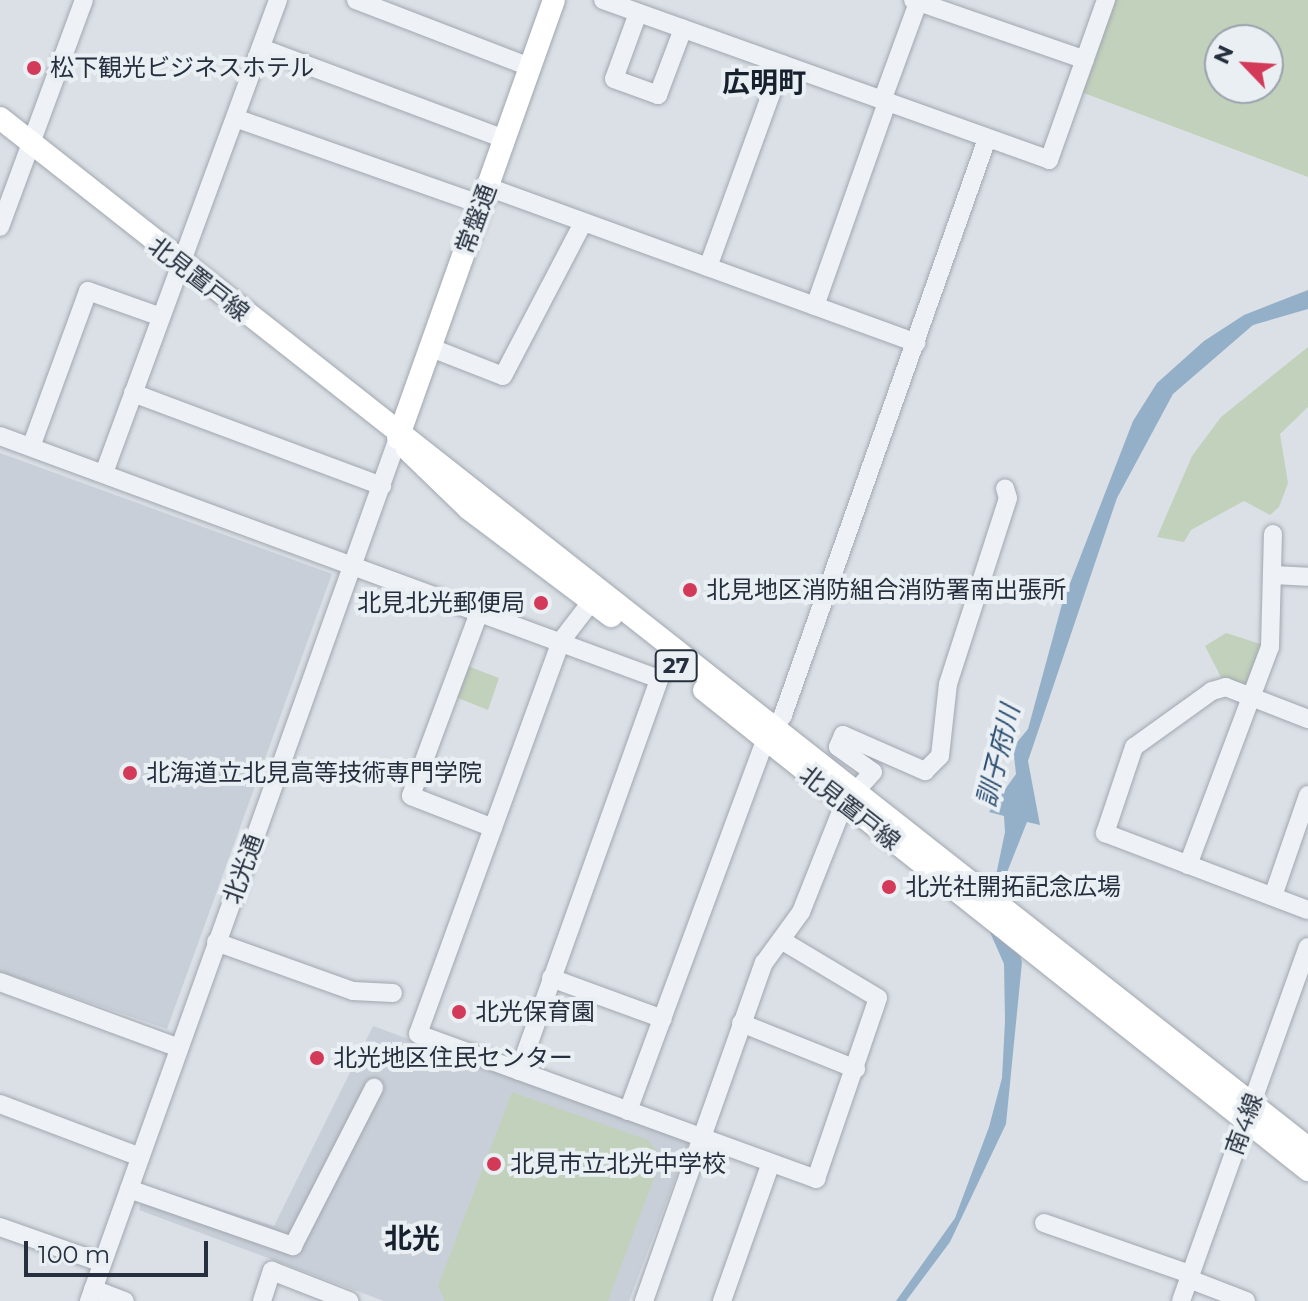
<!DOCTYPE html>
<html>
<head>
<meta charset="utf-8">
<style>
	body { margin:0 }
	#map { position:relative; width:1308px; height:1301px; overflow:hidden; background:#dbe0e6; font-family:Montserrat,"Noto Sans JP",sans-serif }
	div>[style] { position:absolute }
	.built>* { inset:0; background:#c9cfd8 }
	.green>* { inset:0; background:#c2d1bc }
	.water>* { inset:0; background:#94b0c9 }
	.roads { filter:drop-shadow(0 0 2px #a1a7b0) drop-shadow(0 0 2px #a1a7b0) }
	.minor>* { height:18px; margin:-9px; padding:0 9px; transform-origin:9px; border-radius:9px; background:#eef1f5 }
	.major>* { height:22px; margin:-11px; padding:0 11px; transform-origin:11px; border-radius:11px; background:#fff }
	.dots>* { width:22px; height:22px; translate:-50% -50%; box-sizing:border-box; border:4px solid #eaeff4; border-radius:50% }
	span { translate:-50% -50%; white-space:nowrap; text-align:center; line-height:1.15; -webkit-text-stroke:8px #eaeff4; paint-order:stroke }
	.shield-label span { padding:2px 6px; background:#eaeff4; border:2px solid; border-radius:6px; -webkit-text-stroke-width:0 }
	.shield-label { font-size:22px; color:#252f3d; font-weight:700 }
	.poi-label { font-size:24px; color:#252f3d }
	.left { translate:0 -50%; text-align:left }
	.right { translate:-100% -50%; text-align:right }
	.street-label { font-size:24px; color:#252f3d }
	.water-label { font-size:26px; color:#2e5072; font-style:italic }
	.quarter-label { font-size:28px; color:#17202d; font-weight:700 }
	.north { position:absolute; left:1204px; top:24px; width:80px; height:80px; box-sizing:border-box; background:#eaeff4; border:2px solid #9ba2ab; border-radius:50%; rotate:295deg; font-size:22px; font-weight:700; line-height:32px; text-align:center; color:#252f3d }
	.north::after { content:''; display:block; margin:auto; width:28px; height:36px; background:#d33958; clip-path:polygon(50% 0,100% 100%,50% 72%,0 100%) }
	.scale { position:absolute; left:24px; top:1241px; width:184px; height:36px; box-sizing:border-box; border:4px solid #252f3d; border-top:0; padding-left:10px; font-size:24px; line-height:28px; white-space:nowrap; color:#252f3d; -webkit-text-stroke:6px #eaeff4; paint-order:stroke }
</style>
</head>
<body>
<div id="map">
	<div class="built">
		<div style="clip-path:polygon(0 453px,332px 574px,167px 1029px,0 972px)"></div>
		<div style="clip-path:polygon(373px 1026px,689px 1142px,629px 1301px,384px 1301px,139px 1210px,145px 1185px,274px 1226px)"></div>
	</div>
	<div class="green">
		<div style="clip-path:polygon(evenodd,1113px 0,1308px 0,1308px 177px,1081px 92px,1113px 0,1220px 40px,1268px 40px,1268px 88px,1220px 88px,1220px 40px)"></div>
		<div style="clip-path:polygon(1308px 347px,1308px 407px,1280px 434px,1288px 483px,1279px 507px,1270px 515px,1244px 501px,1191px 530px,1184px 542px,1157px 537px,1192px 456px,1221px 417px)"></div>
		<div style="clip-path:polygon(1226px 633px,1270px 647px,1249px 698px,1226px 687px,1205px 646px)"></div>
		<div style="clip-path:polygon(465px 665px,499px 678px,488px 710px,453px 696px)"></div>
		<div style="clip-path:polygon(512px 1092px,648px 1140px,662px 1157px,608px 1301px,445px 1301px,438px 1286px)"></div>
	</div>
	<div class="water">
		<div style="clip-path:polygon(1308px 290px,1308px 309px,1253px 325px,1173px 394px,1117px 498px,1028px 761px,1040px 825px,1027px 822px,1000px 890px,1022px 962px,1006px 1124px,950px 1242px,906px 1301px,896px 1301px,955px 1218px,989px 1127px,1002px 1078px,1005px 1021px,1004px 964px,986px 923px,1005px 832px,1004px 816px,989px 812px,1016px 774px,1013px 747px,1028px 729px,1062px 604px,1133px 421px,1157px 383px,1204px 341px,1244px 315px)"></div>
	</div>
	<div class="roads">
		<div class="minor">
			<div style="left:356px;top:0;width:186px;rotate:21.1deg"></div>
			<div style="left:603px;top:0;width:474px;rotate:19.7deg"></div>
			<div style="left:1049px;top:160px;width:170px;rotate:-70.4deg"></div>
			<div style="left:913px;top:0;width:182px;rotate:19.2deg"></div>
			<div style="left:638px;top:13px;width:70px;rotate:110deg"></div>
			<div style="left:614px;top:79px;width:47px;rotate:20deg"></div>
			<div style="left:658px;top:95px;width:71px;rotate:-69.3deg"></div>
			<div style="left:261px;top:48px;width:260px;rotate:20.5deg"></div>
			<div style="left:882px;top:101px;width:108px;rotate:-69.9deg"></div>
			<div style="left:235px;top:118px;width:262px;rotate:19.4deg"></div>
			<div style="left:488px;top:187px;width:456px;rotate:20deg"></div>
			<div style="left:0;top:227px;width:242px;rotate:-69.7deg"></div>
			<div style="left:708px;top:267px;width:216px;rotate:-70deg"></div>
			<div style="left:815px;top:306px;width:215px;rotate:-70.5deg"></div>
			<div style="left:429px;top:347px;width:79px;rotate:21.4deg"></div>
			<div style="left:503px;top:376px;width:173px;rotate:-62.4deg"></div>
			<div style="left:133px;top:393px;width:266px;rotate:20.5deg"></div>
			<div style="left:0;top:436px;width:702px;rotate:20.24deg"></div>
			<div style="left:31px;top:447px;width:166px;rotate:-69.9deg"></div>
			<div style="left:88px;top:291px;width:77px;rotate:19.6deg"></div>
			<div style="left:104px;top:473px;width:504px;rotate:-69.8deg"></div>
			<div style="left:1273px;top:575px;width:35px;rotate:3deg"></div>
			<div style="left:598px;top:593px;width:61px;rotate:127.6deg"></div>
			<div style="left:561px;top:641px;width:418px;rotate:110deg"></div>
			<div style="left:418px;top:1034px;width:424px;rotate:20deg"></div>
			<div style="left:816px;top:1179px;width:191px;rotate:-71.1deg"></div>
			<div style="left:878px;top:998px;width:113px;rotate:-149.1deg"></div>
			<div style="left:480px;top:610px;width:198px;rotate:110.4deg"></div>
			<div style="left:411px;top:796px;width:88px;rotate:21.3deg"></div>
			<div style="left:1308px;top:719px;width:88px;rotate:-158.7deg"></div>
			<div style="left:1226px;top:687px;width:15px;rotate:164deg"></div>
			<div style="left:1212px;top:691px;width:96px;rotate:144.3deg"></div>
			<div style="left:1134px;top:747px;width:91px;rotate:108.6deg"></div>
			<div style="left:1105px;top:833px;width:217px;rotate:20.8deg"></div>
			<div style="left:1188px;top:865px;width:233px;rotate:-69.4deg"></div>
			<div style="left:1270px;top:647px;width:113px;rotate:-88.5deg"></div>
			<div style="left:1273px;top:896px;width:107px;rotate:-70.9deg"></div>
			<div style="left:216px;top:942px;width:145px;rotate:19.7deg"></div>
			<div style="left:353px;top:991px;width:40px;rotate:2.9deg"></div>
			<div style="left:551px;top:978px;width:119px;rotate:20.1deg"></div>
			<div style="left:0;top:982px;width:191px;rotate:20.2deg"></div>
			<div style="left:741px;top:1023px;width:124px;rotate:21.8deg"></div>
			<div style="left:519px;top:1071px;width:416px;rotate:-70.3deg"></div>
			<div style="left:659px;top:679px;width:34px;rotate:-56deg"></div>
			<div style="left:0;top:1104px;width:150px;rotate:20.7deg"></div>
			<div style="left:628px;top:1111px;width:395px;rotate:-69.7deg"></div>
			<div style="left:765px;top:741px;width:32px;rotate:-55deg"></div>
			<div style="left:783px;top:715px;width:611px;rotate:-70.5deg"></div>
			<div style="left:129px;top:1189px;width:174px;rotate:19.2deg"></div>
			<div style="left:293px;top:1246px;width:178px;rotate:-62.9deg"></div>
			<div style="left:1044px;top:1223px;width:155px;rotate:19.3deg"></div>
			<div style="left:0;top:1227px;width:108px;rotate:19.4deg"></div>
			<div style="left:1189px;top:1279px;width:61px;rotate:21.1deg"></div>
			<div style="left:93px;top:1289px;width:34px;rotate:21deg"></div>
			<div style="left:89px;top:1301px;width:917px;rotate:-70.3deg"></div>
			<div style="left:262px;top:1301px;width:32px;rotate:-72deg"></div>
			<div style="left:272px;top:1271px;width:83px;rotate:21.3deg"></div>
			<div style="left:644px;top:1301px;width:359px;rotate:-70.5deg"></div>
			<div style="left:764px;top:963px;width:63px;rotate:-54deg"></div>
			<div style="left:801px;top:912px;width:116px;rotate:-68.3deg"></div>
			<div style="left:844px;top:804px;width:43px;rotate:-47.8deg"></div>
			<div style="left:873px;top:772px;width:43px;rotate:-144.5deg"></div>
			<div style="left:838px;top:747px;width:13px;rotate:-67deg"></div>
			<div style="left:843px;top:735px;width:90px;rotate:23.7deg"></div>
			<div style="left:925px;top:771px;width:21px;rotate:-45deg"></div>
			<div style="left:940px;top:756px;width:72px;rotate:-83.7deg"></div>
			<div style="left:948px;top:684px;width:195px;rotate:-72.1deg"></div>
			<div style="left:1008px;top:498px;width:10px;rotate:-107deg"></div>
			<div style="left:722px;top:1301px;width:146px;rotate:-70.5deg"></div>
			<div style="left:1181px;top:1301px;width:376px;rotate:-70.3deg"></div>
		</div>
		<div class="major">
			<div style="left:0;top:118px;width:1665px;rotate:38.22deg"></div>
			<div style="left:398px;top:438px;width:465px;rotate:-70.4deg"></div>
			<div style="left:407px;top:449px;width:86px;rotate:44.1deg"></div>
			<div style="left:469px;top:509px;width:178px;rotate:37deg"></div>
			<div style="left:704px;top:690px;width:772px;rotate:38.47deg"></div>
		</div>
	</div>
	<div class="dots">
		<div style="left:34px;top:68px;background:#d33958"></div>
		<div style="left:690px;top:590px;background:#d33958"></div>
		<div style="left:541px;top:603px;background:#d33958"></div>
		<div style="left:130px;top:773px;background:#d33958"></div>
		<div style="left:889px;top:887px;background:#d33958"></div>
		<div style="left:459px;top:1012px;background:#d33958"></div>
		<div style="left:317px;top:1058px;background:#d33958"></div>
		<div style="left:494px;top:1164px;background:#d33958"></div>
	</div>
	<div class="shield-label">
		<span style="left:676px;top:666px">27</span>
	</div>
	<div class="poi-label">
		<span class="left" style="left:50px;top:68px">松下観光ビジネスホテル</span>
		<span class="left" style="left:706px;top:590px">北見地区消防組合消防署南出張所</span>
		<span class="right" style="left:525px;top:603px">北見北光郵便局</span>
		<span class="left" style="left:146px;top:773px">北海道立北見高等技術専門学院</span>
		<span class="left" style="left:905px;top:887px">北光社開拓記念広場</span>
		<span class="left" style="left:475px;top:1012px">北光保育園</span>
		<span class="left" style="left:333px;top:1058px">北光地区住民センター</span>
		<span class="left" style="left:510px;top:1164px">北見市立北光中学校</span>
	</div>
	<div class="street-label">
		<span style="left:476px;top:219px;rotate:-70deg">常盤通</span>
		<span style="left:199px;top:279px;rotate:38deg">北見置戸線</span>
		<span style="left:850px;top:808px;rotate:38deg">北見置戸線</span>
		<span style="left:243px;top:869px;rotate:-70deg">北光通</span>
		<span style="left:1244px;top:1124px;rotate:-70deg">南4線</span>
	</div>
	<div class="water-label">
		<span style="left:999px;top:756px;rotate:-76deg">訓子府川</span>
	</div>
	<div class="quarter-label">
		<span style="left:764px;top:82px">広明町</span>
		<span style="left:412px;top:1238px">北光</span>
	</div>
	<div class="north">N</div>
	<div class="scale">100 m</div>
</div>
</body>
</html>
